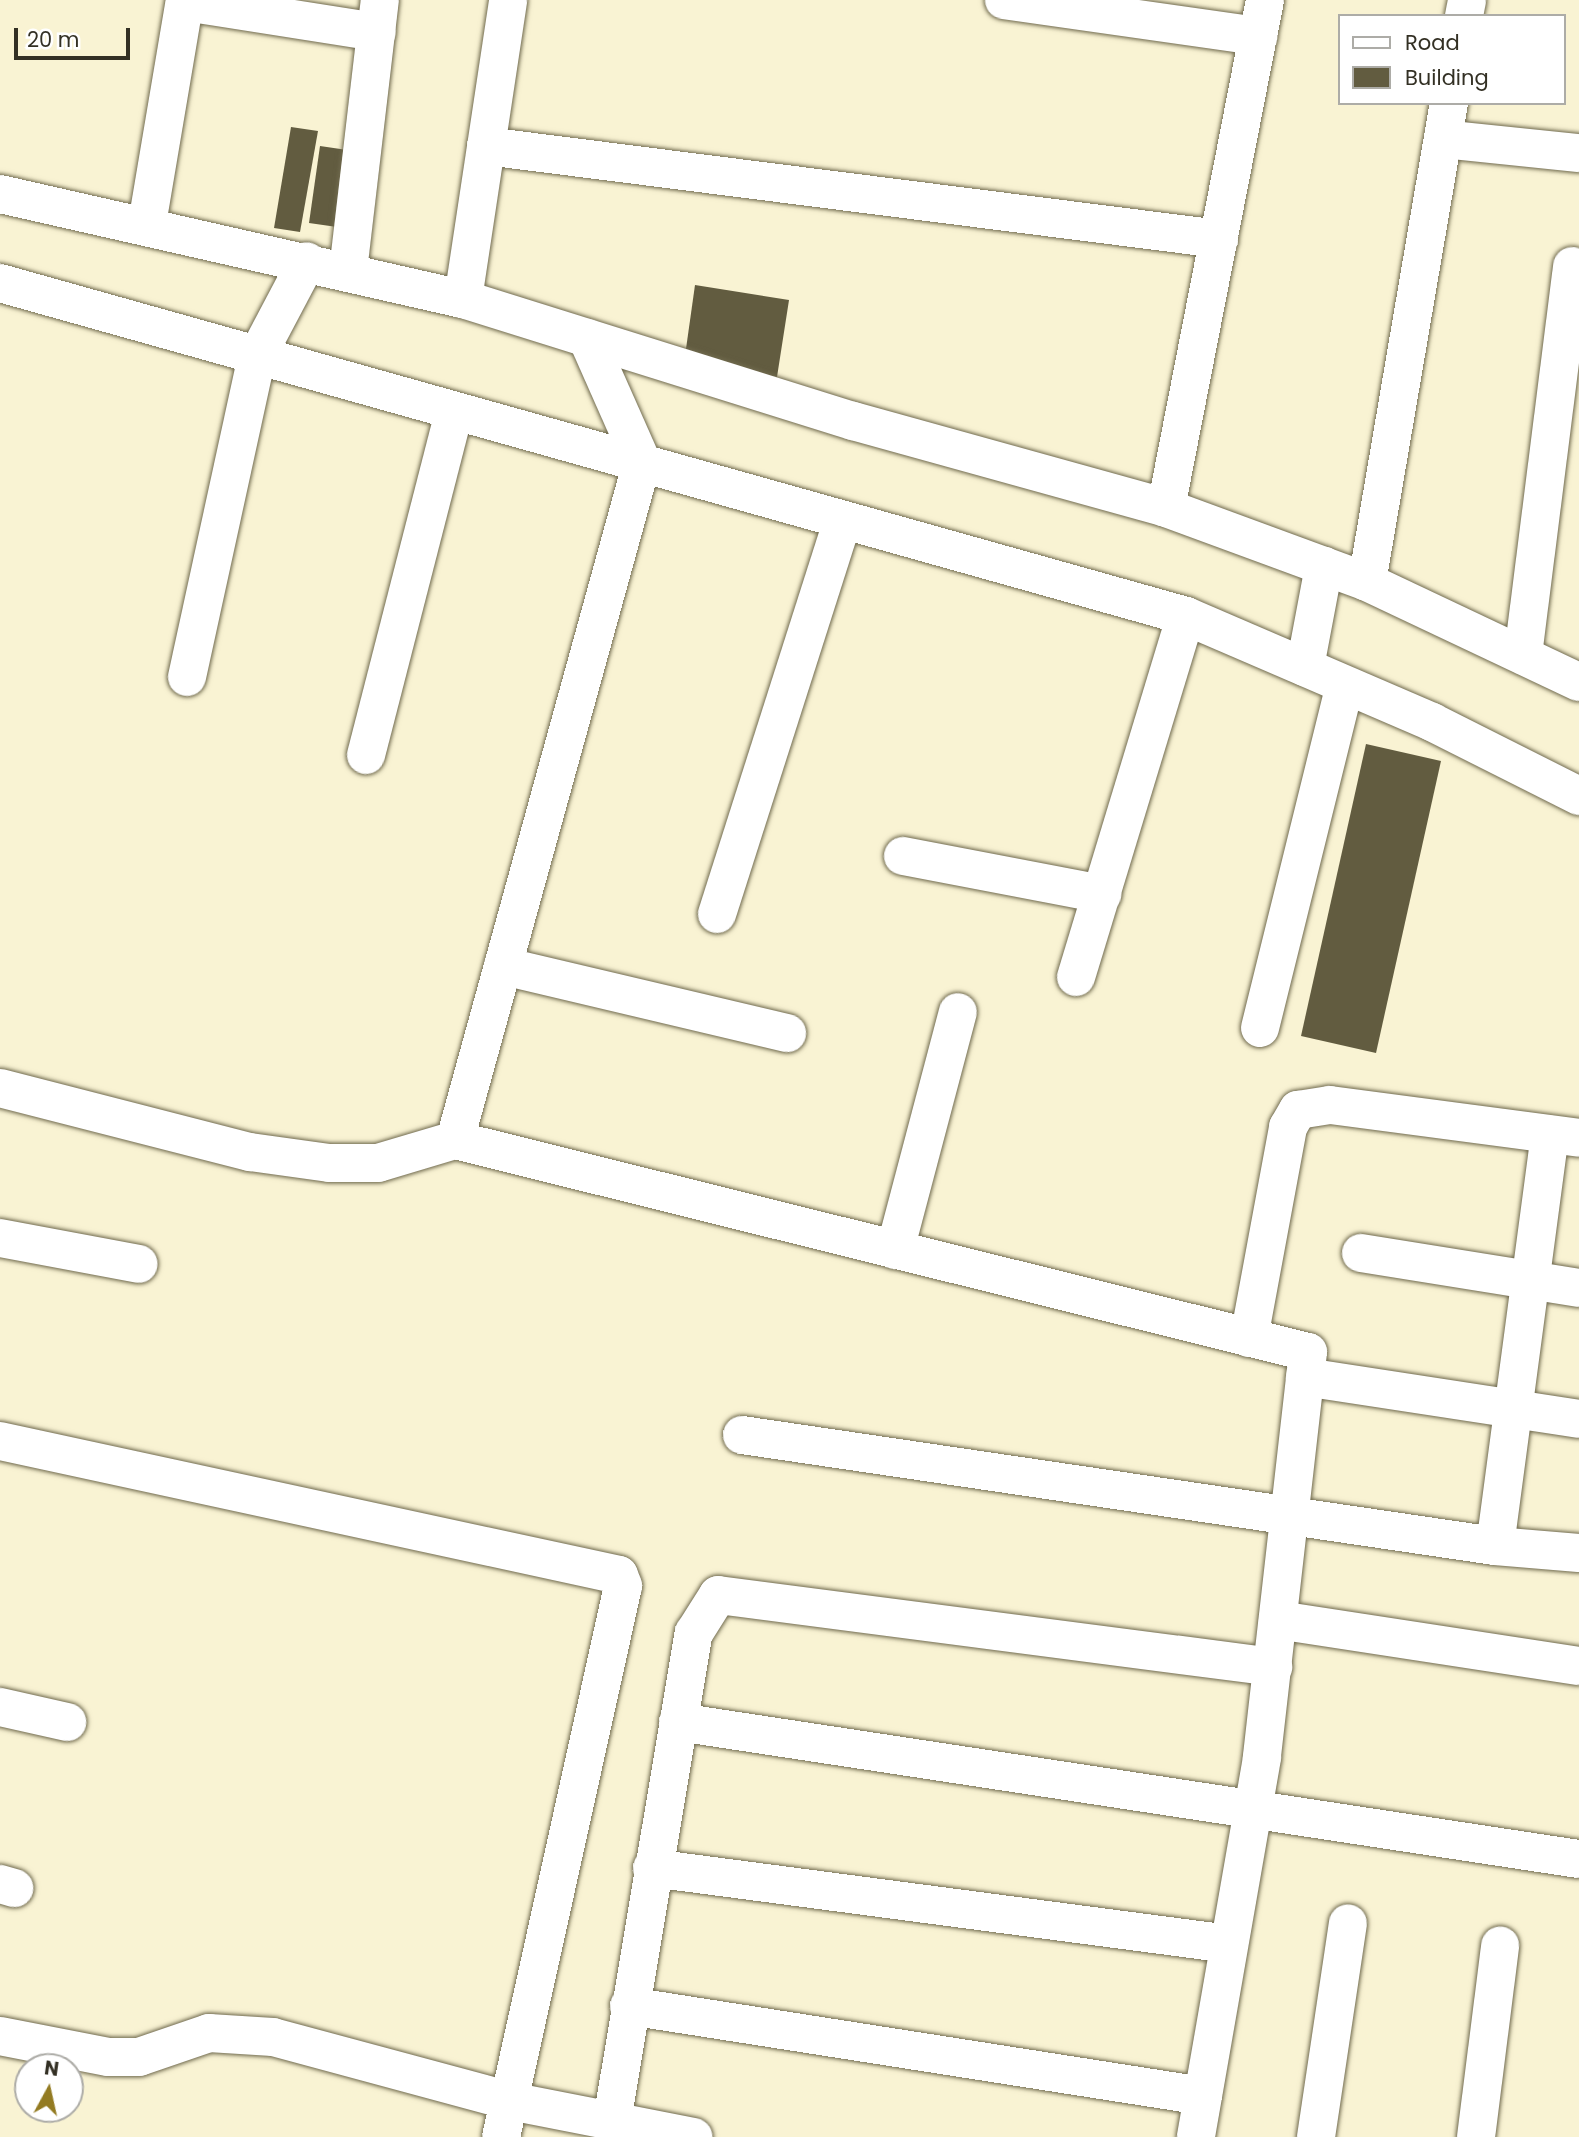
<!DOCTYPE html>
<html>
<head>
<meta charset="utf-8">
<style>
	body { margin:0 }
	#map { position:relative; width:1579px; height:2137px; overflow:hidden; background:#f9f3d3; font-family:Poppins,sans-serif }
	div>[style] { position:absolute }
	.building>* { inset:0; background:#625c40 }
	.roads { filter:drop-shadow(0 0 2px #706a4e) drop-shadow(0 0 2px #706a4e) }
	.minor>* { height:38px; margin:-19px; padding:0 19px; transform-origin:19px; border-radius:19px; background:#fff }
	.primary>* { height:38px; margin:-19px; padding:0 19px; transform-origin:19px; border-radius:19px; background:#fff }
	span { translate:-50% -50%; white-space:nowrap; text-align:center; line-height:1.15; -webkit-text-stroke:7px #fff; paint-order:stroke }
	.legend { position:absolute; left:1338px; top:14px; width:228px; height:91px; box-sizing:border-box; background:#fff; border:2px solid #adaca7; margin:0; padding:9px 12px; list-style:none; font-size:21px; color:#333024 }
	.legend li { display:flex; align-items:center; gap:14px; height:35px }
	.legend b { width:35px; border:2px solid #adaca7 }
	.north { position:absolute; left:14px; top:2053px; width:70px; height:70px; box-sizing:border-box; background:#fff; border:2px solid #adaca7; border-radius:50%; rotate:8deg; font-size:19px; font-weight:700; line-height:28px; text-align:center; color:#333024 }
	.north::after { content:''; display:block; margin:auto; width:24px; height:32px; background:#937b22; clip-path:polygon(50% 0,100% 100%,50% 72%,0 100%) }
	.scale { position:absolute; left:14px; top:28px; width:116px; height:32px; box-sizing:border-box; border:4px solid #333024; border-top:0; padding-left:9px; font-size:21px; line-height:24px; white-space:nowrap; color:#333024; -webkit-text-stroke:5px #fff; paint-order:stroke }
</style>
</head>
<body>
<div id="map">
	<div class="building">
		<div style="clip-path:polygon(291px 127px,318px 131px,300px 232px,274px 228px)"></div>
		<div style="clip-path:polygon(320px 146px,354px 151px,344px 228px,309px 223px)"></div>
		<div style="clip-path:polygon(695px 285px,789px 300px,777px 377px,684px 363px)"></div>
		<div style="clip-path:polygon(1366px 744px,1441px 761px,1376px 1053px,1301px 1036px)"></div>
	</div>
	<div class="roads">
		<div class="minor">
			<div style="left:1004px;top:0;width:257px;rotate:8.1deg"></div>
			<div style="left:185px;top:2px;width:194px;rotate:8.9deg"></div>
			<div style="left:1464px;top:16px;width:16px;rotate:-79deg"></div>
			<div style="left:1443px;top:139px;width:137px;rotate:5.9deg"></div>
			<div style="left:486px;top:146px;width:739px;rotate:7.23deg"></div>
			<div style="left:147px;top:224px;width:227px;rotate:-80.4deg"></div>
			<div style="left:348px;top:271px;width:273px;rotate:-83.3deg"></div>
			<div style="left:463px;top:299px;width:302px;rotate:-81.4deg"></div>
			<div style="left:587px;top:338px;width:136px;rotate:66.1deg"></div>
			<div style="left:642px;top:462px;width:703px;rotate:105.42deg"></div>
			<div style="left:455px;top:1140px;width:879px;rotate:13.96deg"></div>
			<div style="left:1308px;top:1352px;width:409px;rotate:96.5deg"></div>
			<div style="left:1262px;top:1758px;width:385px;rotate:99.9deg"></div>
			<div style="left:1166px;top:508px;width:518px;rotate:-78.97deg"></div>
			<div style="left:1367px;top:582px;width:486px;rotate:-80.3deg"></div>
			<div style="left:1523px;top:655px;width:392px;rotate:-82.8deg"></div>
			<div style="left:1305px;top:667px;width:103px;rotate:-79.3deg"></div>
			<div style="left:187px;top:677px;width:329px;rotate:-77.7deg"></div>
			<div style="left:257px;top:356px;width:107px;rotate:-62.2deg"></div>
			<div style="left:366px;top:755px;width:354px;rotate:-75.6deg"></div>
			<div style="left:903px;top:856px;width:203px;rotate:10.8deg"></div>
			<div style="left:717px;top:914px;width:411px;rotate:-72.3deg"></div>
			<div style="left:503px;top:966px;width:292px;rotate:13.3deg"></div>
			<div style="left:1076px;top:977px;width:377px;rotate:-73.1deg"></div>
			<div style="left:1260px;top:1028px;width:353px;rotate:-76.1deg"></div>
			<div style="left:0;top:1088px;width:258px;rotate:14.4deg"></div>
			<div style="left:250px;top:1152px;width:80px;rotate:7.9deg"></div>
			<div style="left:329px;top:1163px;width:49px"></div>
			<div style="left:378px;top:1163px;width:80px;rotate:-16.6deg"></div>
			<div style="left:0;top:1238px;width:141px;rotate:10.6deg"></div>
			<div style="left:895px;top:1250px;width:246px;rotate:-75.2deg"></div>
			<div style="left:1361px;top:1253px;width:221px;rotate:9.1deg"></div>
			<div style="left:1249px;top:1338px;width:215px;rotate:-79.5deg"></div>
			<div style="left:1288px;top:1127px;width:20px;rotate:-60deg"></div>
			<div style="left:1298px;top:1110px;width:32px;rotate:-9deg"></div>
			<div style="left:1330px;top:1105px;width:251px;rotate:7.5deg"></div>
			<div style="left:1305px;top:1377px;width:277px;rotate:8.7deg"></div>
			<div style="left:742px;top:1435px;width:761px;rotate:8.39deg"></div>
			<div style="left:1495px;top:1546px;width:84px;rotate:4.8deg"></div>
			<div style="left:0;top:1441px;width:633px;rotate:12.21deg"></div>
			<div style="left:619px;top:1575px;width:12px;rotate:70deg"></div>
			<div style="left:623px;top:1586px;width:564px;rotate:102.48deg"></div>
			<div style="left:1495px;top:1546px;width:415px;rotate:-82.4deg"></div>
			<div style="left:1278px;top:1620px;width:304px;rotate:8.7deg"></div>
			<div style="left:0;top:1707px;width:69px;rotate:12.6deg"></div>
			<div style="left:678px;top:1722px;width:911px;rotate:8.65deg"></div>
			<div style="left:652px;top:1868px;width:582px;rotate:7.5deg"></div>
			<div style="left:0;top:1884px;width:15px;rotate:16deg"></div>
			<div style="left:629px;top:2006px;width:581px;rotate:8.91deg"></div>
			<div style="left:0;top:2036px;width:110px;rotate:11deg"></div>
			<div style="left:108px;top:2057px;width:31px"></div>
			<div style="left:139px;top:2057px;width:74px;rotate:-18.9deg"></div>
			<div style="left:209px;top:2033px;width:64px;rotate:3.6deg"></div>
			<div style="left:273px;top:2037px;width:245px;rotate:15.1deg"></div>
			<div style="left:510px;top:2101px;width:187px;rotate:11.1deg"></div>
			<div style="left:612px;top:2121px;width:495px;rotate:-80.5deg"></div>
			<div style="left:694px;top:1633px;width:45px;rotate:-57.7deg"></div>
			<div style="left:718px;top:1595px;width:560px;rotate:7.39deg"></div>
			<div style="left:1316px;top:2137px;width:216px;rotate:-81.5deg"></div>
			<div style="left:1476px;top:2137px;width:193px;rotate:-82.8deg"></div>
		</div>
		<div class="primary">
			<div style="left:0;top:194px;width:475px;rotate:12.8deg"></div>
			<div style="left:463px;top:299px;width:409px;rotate:17.4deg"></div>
			<div style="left:853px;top:421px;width:325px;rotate:15.5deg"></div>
			<div style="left:1166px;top:508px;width:214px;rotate:20.2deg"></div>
			<div style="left:1367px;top:582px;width:234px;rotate:25.3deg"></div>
			<div style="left:0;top:283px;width:1232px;rotate:15.68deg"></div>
			<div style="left:1186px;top:616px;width:268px;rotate:23.3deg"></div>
			<div style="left:1432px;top:722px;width:165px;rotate:26.7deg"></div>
		</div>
	</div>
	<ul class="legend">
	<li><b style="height:9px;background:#fff"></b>Road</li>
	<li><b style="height:19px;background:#625c40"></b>Building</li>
	</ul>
	<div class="north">N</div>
	<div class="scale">20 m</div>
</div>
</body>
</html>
